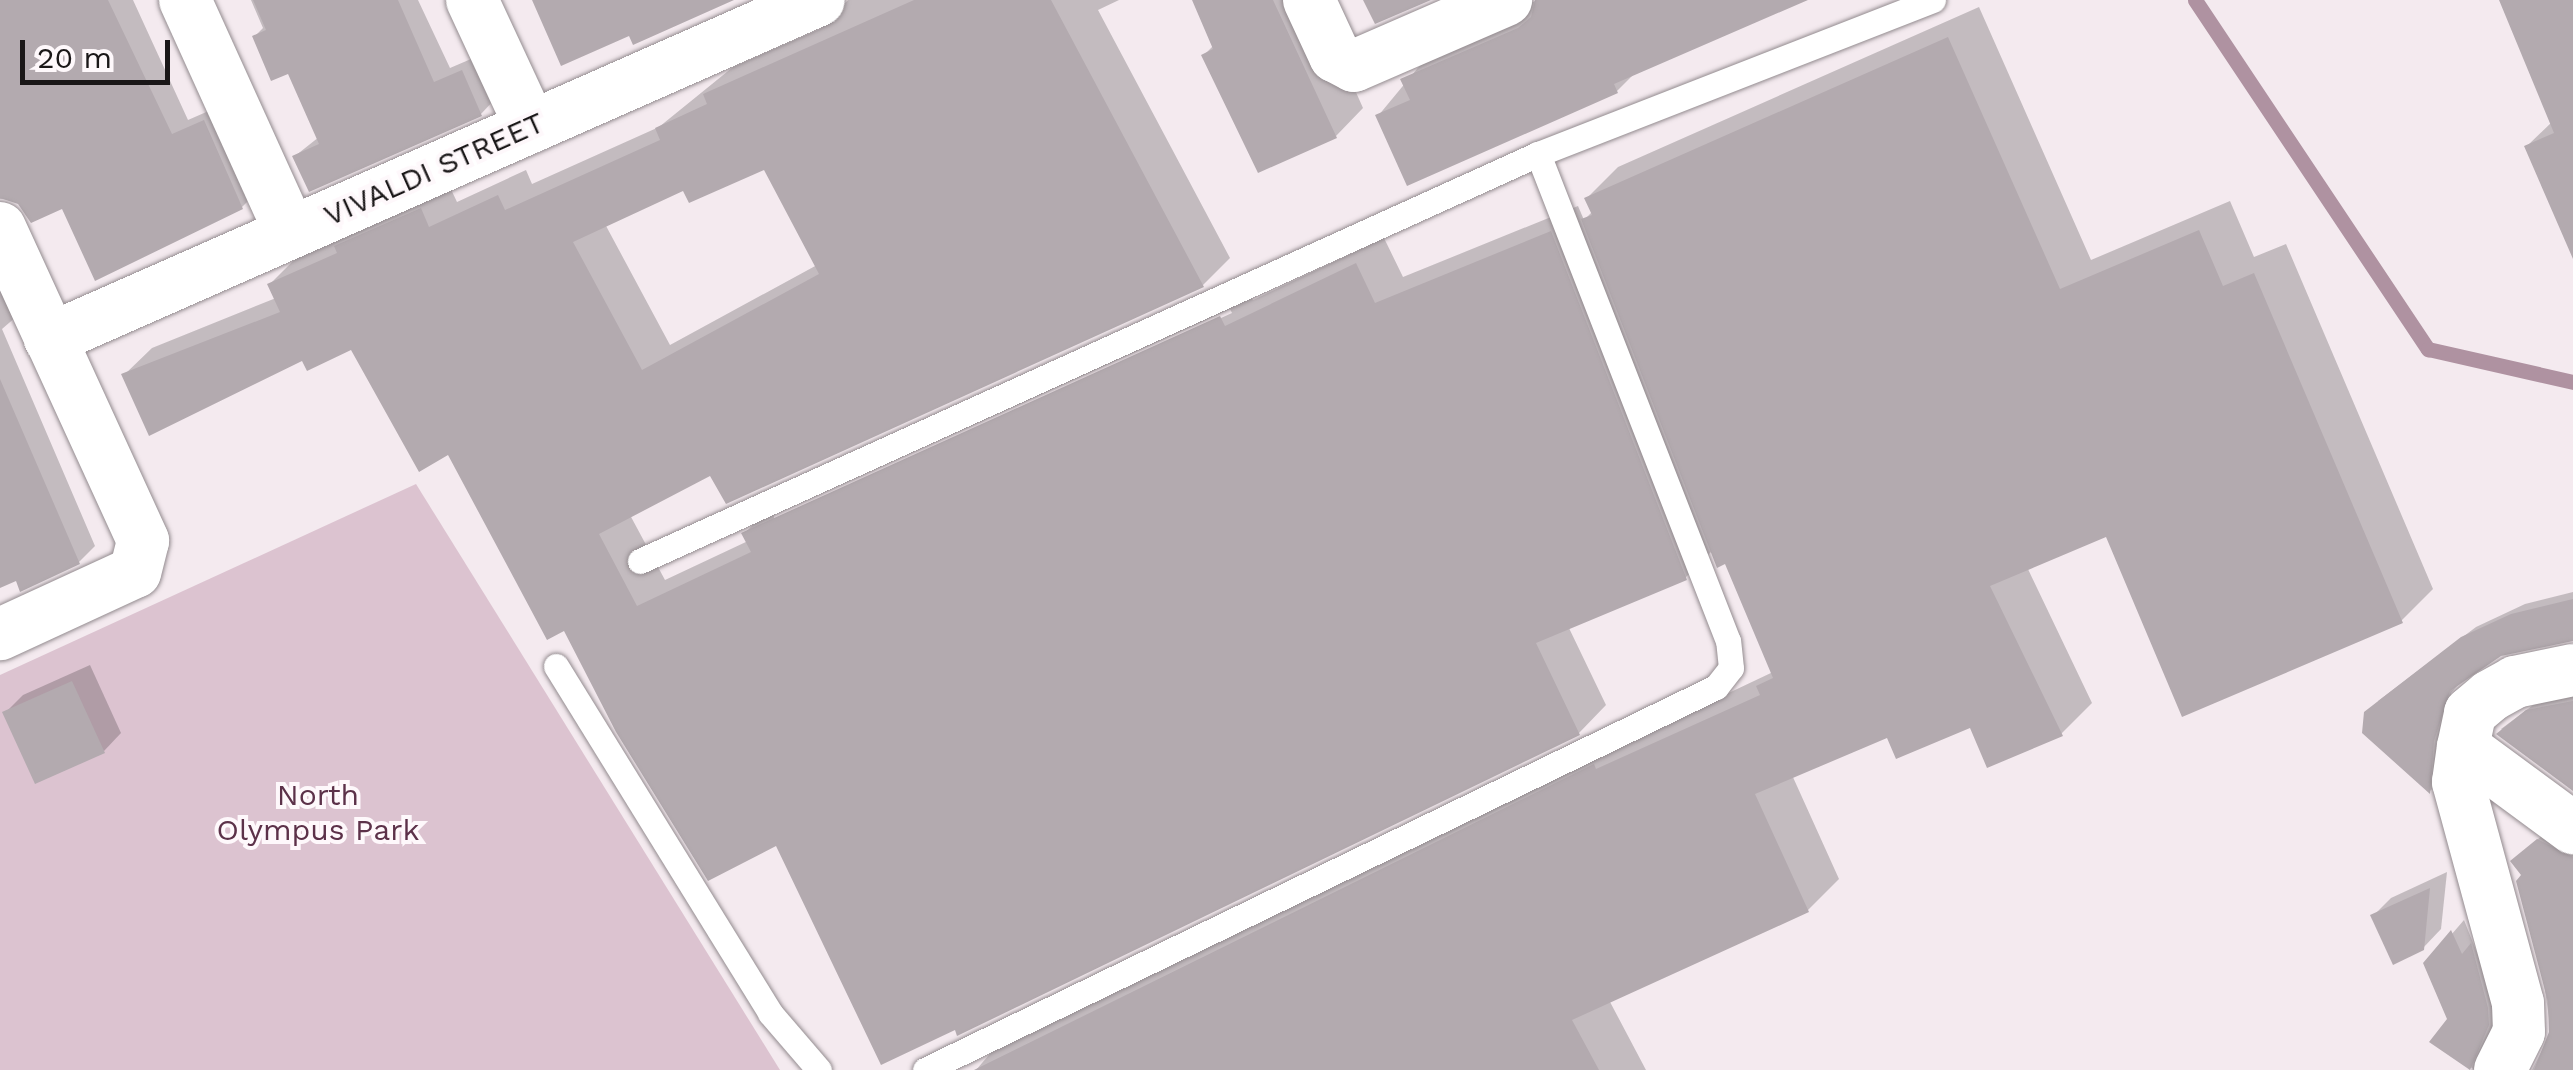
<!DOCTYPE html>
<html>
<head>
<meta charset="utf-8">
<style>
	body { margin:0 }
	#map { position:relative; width:2573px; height:1070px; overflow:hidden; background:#f4eaef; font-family:"Work Sans",sans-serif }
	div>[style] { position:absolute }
	.green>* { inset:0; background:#dcc3d0 }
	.shadow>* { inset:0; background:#0003 }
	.stream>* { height:15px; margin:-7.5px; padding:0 7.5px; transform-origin:7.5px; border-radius:7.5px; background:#af92a1 }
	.building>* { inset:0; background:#b3aaaf }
	.roads { filter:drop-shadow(0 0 2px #938b8f) drop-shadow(0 0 2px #938b8f) }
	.service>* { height:25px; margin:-12.5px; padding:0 12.5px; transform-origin:12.5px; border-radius:12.5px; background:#fff }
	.minor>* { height:52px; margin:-26px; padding:0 26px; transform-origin:26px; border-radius:26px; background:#fff }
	span { translate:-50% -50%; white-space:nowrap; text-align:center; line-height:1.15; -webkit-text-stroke:8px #fef8fb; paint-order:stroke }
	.street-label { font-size:30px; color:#1a1718 }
	.park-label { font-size:30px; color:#5c3149 }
	.scale { position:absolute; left:20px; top:40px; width:150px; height:45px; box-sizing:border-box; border:5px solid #1a1718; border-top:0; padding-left:12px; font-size:30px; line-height:35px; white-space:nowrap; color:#1a1718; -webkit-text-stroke:8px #fef8fb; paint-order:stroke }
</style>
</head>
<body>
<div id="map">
	<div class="green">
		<div style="clip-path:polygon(416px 484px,780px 1070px,0 1070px,0 675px)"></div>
	</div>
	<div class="shadow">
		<div style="clip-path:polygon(0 0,133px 0,188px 120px,220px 106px,258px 191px,242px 207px,0 199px)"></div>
		<div style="clip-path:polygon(251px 0,418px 0,450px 68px,478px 56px,496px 98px,481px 114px,295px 156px,319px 137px,289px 70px,254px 37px,263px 28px)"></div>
		<div style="clip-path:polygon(evenodd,848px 0,1119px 0,1098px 10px,1230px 258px,1203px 285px,711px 472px,630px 515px,665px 580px,748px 541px,744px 534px,771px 506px,1248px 290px,1253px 300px,1384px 238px,1403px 277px,1578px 206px,1584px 220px,1593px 211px,1587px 198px,1618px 167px,1979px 7px,2091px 260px,2230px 201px,2254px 257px,2286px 244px,2433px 589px,2401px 621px,2107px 534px,2027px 567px,2092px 703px,2061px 734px,1971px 725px,1888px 734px,1792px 775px,1839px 879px,1808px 910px,1609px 1000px,1646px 1070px,976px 1070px,1006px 1035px,1773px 672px,1726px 561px,1713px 550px,1685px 578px,1568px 626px,1606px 705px,1579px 733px,778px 843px,565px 627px,449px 452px,352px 347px,124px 375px,152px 348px,276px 298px,270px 284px,297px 257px,448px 183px,457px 202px,526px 170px,532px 184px,659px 127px,733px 67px,820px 29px,848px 0,765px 167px,817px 265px,670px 345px,605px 224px,685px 187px,765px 167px,848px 0,1230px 309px,1232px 313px,774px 521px,774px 515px,1230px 309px)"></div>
		<div style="clip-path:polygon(1194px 0,1315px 0,1363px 108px,1336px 136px,1204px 55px,1214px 45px)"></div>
		<div style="clip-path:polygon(1792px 0,1637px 71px,1617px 91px,1378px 116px,1431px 52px,1537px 0)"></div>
		<div style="clip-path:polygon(2508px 0,2573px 0,2573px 192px,2527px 146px,2552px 122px)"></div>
		<div style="clip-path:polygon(0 246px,24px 310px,2px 329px,95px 546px,79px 562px,0 585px)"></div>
		<div style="clip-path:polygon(2573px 592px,2573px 640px,2508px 650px,2472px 669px,2451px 693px,2441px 780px,2430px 791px,2378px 701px,2476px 627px,2525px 604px)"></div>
		<div style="clip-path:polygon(90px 665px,121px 733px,104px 751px,5px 713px,23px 695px)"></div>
		<div style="clip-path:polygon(2573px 691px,2573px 786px,2501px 729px,2540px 700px)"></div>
		<div style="clip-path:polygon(2550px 829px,2573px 842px,2573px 1070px,2532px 1070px,2551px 1032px,2525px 850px)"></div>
		<div style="clip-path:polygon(2447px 872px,2441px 929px,2423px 948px,2373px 916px,2391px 898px)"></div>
		<div style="clip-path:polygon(2464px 920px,2500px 1011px,2475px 1070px,2432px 1042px,2450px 1019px,2426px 964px)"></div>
	</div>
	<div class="stream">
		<div style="left:2195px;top:0;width:420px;rotate:56.3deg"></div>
		<div style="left:2428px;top:349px;width:149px;rotate:12.8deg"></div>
	</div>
	<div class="building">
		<div style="clip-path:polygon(0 0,108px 0,172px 134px,204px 120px,243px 209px,95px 281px,62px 209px,31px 223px,18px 204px,0 198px)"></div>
		<div style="clip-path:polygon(253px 0,398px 0,434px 82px,462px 70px,482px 116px,309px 192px,292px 156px,319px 144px,288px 74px,271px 81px,252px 36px,266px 30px)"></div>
		<div style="clip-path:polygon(532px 0,734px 0,633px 45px,629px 36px,561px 66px)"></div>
		<div style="clip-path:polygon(evenodd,914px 0,1051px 0,1204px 287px,726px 504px,710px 476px,599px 534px,637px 606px,751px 552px,741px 533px,1220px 316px,1225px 326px,1356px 263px,1375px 303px,1551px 231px,1687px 580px,1536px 643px,1580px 735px,957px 1036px,955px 1030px,881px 1065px,776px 846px,708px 881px,616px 732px,564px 631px,547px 640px,448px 455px,419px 472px,351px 350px,307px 371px,302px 361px,149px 436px,121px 374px,280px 312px,267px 284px,337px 253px,334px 246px,421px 208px,429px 227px,498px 195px,505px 210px,660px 140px,655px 128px,707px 104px,703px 94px,914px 0,764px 170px,819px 274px,642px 370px,573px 242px,683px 191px,689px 203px,764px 170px)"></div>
		<div style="clip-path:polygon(1192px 0,1273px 0,1337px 138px,1258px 173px,1201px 55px,1213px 49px)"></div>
		<div style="clip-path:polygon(1363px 0,1431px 0,1375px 24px)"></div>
		<div style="clip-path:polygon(1535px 0,1808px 0,1614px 84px,1618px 93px,1407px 186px,1375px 115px,1410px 100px,1400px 79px,1518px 28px,1531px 17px)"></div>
		<div style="clip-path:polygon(2499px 0,2573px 0,2573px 259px,2524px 146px,2554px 133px)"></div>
		<div style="clip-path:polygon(1948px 37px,2060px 289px,2199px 230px,2223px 286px,2254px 273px,2403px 623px,2182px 717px,2106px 537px,1990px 586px,2063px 736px,1987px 768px,1970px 728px,1896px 759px,1887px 738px,1755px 794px,1809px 912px,1572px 1020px,1599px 1070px,974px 1070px,1594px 764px,1596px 769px,1760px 695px,1756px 686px,1773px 678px,1725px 564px,1717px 568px,1581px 219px,1592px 215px,1584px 198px)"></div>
		<div style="clip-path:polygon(0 379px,80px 564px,20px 592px,16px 581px,0 588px)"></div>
		<div style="clip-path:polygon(2573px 599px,2573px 641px,2501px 656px,2450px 691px,2434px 741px,2430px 794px,2362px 733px,2364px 712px,2461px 637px,2511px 614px)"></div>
		<div style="clip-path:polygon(72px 681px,105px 753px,35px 784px,2px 712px)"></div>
		<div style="clip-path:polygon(2573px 701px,2573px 791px,2496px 734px,2526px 710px)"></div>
		<div style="clip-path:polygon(2537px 839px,2573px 857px,2573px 1070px,2534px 1070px,2549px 1032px,2548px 1002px,2516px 881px,2521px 875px,2510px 861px)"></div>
		<div style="clip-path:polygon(2430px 888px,2424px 950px,2393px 965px,2370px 915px)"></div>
		<div style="clip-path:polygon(2451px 930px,2462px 954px,2471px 943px,2488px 1008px,2489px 1025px,2470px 1070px,2429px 1042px,2447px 1019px,2423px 963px)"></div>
	</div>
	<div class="roads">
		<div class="service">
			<div style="left:640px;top:561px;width:986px;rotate:-24.38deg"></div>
			<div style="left:1538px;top:154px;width:424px;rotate:-21.3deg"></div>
			<div style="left:556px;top:666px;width:408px;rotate:58.3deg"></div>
			<div style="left:770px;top:1013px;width:75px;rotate:49.3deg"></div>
			<div style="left:925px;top:1070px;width:879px;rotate:-25.84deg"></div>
			<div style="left:1716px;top:687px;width:24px;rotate:-52deg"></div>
			<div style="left:1731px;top:668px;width:27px;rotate:-96deg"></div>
			<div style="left:1728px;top:641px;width:523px;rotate:-111.31deg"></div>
		</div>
		<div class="minor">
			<div style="left:185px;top:0;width:255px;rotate:65.6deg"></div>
			<div style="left:472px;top:0;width:140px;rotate:65.1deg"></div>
			<div style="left:1309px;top:0;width:62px;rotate:65.1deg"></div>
			<div style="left:1335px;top:56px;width:21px;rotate:28deg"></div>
			<div style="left:1354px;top:66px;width:166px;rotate:-23.5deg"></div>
			<div style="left:0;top:228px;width:344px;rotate:65.4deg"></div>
			<div style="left:143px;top:541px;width:32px;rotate:104deg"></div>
			<div style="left:135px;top:572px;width:149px;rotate:155.3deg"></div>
			<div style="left:50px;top:339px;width:840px;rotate:-23.79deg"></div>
			<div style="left:2463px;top:747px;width:137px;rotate:36.4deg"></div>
			<div style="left:2500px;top:1070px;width:42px;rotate:-63.4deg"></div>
			<div style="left:2519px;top:1032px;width:29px;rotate:-92deg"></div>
			<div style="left:2518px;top:1003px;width:229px;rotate:-105.2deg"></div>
			<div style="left:2458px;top:782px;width:35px;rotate:-82deg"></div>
			<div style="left:2463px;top:747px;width:35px;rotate:-78deg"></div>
			<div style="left:2470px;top:713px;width:26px;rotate:-40deg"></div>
			<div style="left:2490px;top:696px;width:29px;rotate:-29deg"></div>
			<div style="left:2515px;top:682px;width:59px;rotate:-11.7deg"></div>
		</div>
	</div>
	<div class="street-label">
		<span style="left:434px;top:169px;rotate:-24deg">VIVALDI STREET</span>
	</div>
	<div class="park-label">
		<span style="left:318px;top:812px">North<br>Olympus Park</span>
	</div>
	<div class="scale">20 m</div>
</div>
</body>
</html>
